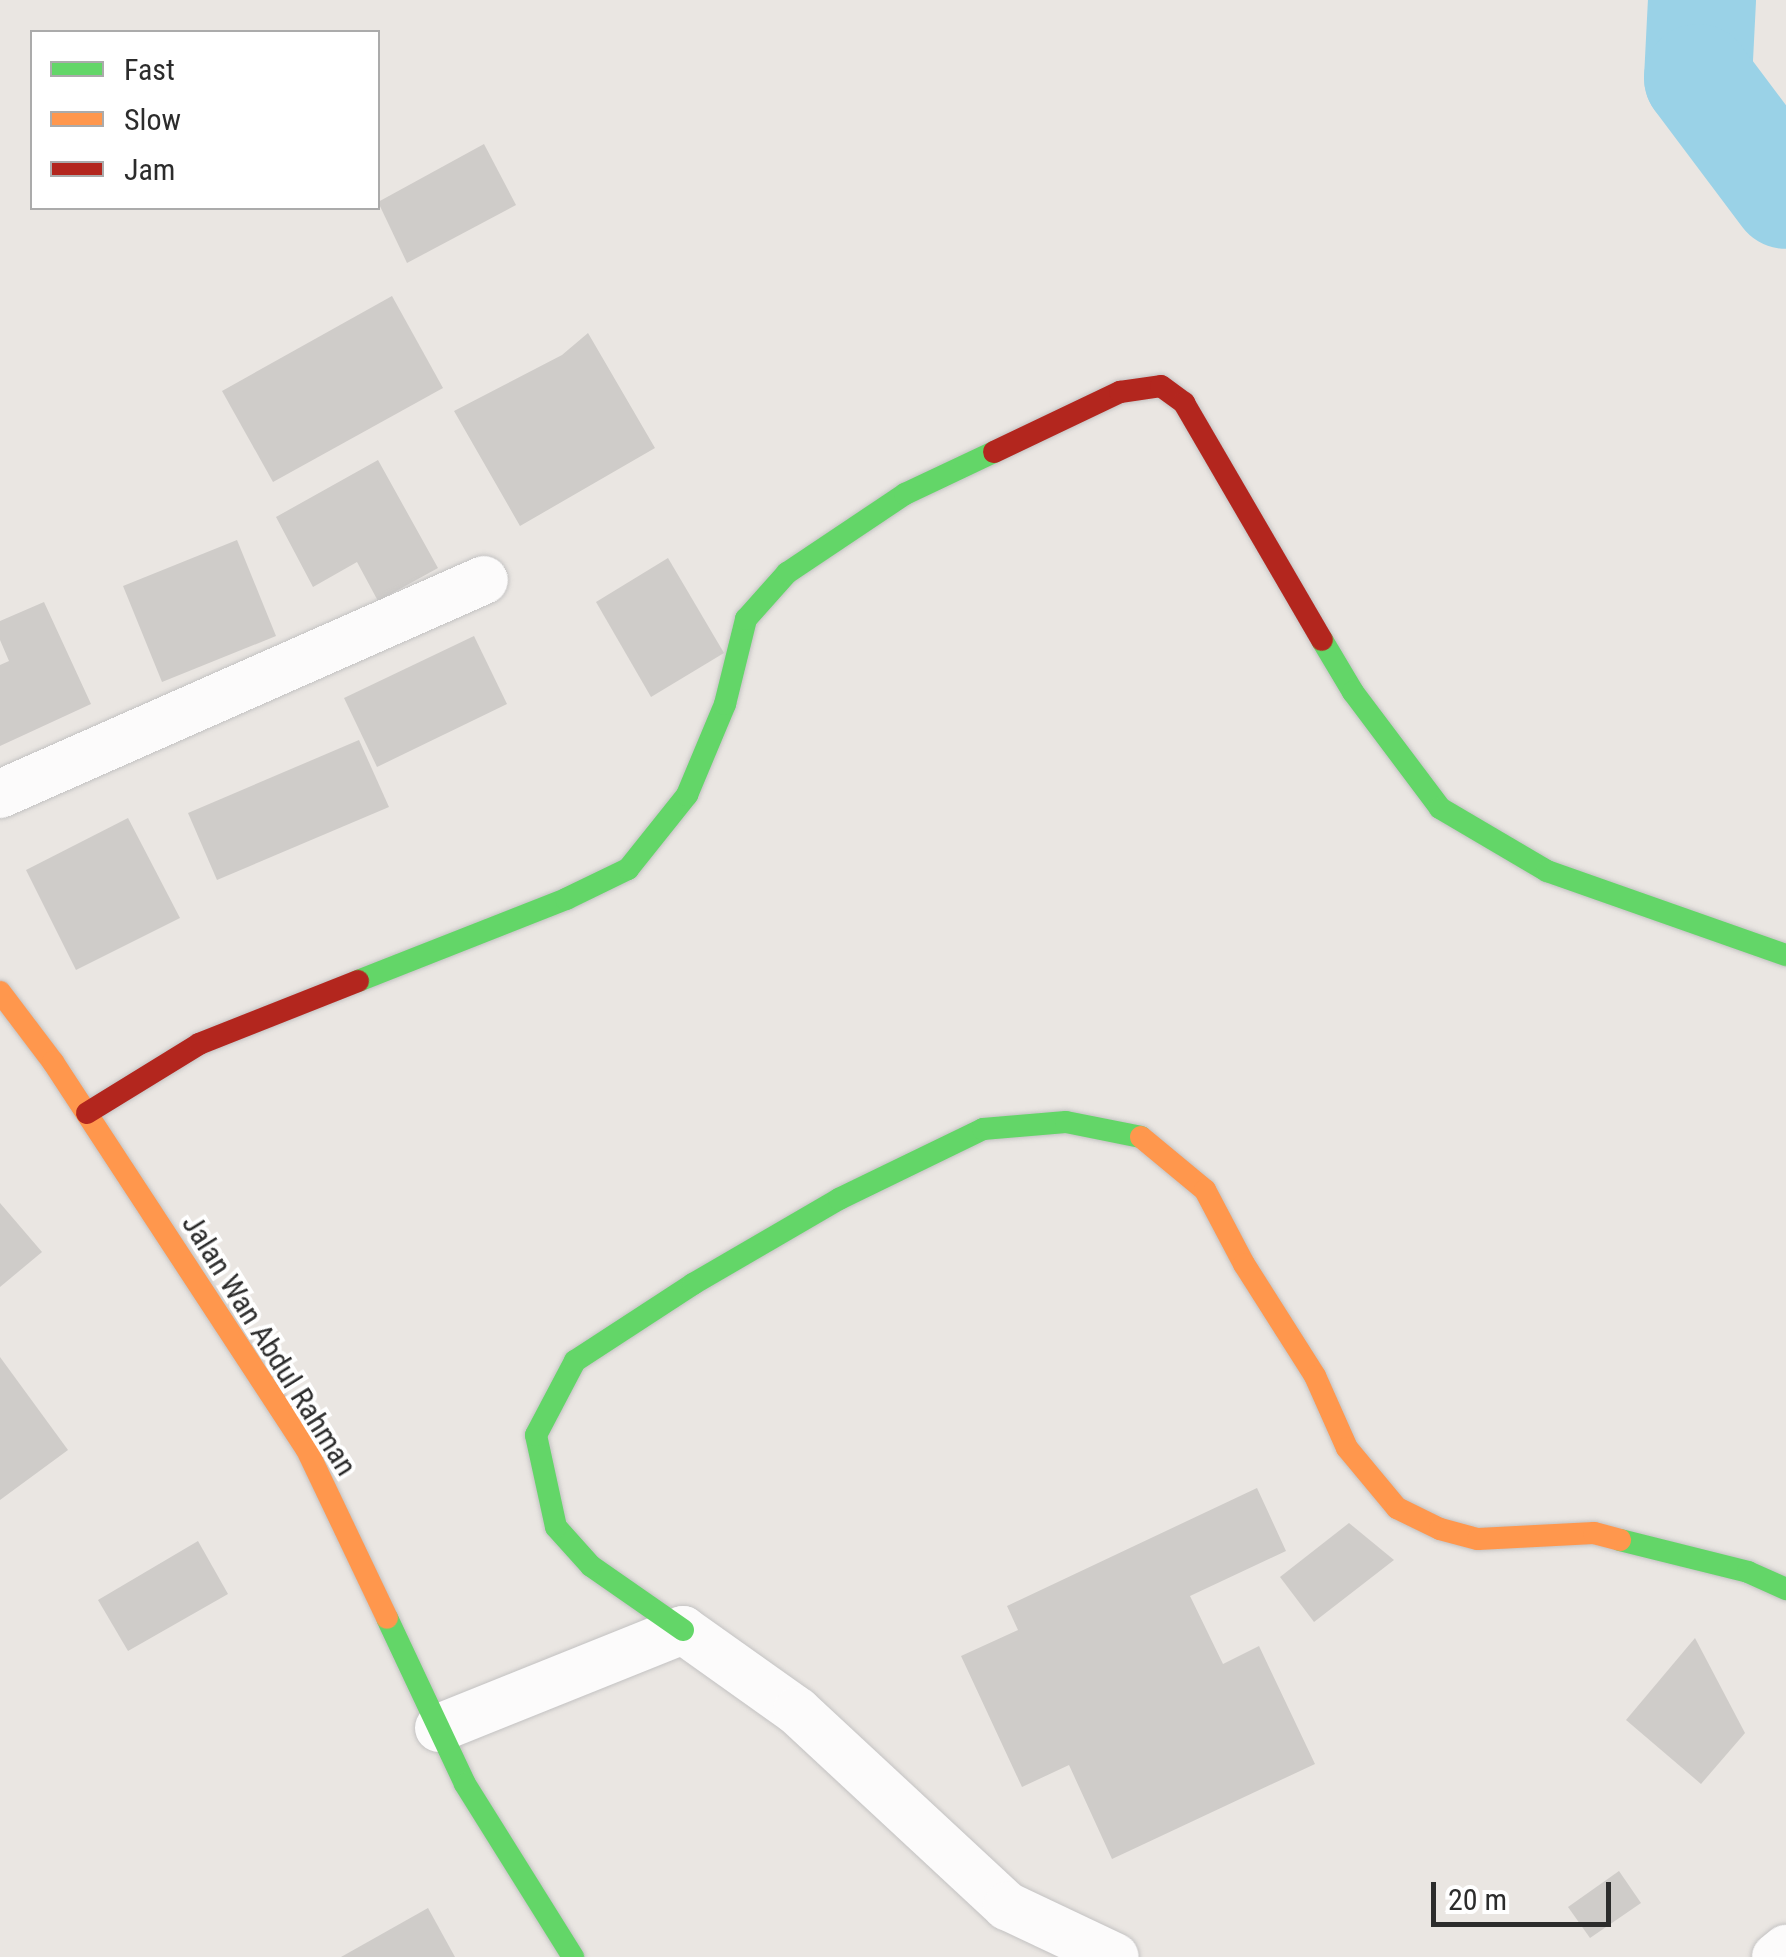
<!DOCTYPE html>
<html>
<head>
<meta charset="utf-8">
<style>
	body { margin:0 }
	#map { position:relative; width:1786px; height:1957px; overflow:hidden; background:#eae6e2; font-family:"Roboto Condensed",sans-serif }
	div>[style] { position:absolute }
	.river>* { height:108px; margin:-54px; padding:0 54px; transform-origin:54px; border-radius:54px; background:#9ad2e7 }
	.building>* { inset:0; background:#cfccc9 }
	.roads { filter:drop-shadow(0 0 2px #c3c2c2) drop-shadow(0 0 2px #c3c2c2) }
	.street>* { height:48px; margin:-24px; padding:0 24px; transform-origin:24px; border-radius:24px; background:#fcfbfb }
	.fast>* { height:22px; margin:-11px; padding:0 11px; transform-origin:11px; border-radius:11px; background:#63d668 }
	.slow>* { height:22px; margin:-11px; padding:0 11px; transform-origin:11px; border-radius:11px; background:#ff974d }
	.jam>* { height:22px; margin:-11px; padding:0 11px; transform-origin:11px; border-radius:11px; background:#b3261e }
	span { translate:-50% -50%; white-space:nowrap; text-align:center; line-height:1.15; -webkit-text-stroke:8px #fff; paint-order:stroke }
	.street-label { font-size:30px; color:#2c2c2c }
	.legend { position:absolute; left:30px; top:30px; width:350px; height:180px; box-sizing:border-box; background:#fff; border:2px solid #ababab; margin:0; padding:12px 18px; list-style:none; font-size:30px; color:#2c2c2c }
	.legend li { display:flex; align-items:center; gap:20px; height:50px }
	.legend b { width:50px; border:2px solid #ababab }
	.scale { position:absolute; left:1431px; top:1882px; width:180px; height:45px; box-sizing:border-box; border:5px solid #2c2c2c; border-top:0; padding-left:12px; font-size:30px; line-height:35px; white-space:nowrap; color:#2c2c2c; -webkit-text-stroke:8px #fff; paint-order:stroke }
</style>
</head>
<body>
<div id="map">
	<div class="river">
		<div style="left:1702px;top:0;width:78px;rotate:92.9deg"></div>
		<div style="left:1698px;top:78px;width:146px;rotate:53.1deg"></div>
	</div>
	<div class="building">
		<div style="clip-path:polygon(484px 144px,516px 205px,407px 263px,378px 202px)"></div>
		<div style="clip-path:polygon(392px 296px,443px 388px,273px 482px,222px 391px)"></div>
		<div style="clip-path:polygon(588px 333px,655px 448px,520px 526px,454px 411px,562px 355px)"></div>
		<div style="clip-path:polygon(378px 460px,438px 568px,378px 601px,357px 562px,313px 587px,276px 517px)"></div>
		<div style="clip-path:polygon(237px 540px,276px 636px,162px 682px,123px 586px)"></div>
		<div style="clip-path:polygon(668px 558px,724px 653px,651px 697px,596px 602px)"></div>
		<div style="clip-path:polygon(44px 602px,91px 704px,0 746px,0 665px,9px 661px,0 640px,0 621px)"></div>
		<div style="clip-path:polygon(474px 636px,507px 704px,377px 767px,344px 698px)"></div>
		<div style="clip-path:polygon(359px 740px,389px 807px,217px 880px,188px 813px)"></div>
		<div style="clip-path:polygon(128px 818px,180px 918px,76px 970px,26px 870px)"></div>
		<div style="clip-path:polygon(0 1203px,42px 1252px,0 1287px)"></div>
		<div style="clip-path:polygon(0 1357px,68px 1450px,0 1500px)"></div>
		<div style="clip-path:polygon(1257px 1488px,1286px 1551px,1190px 1596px,1223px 1664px,1259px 1646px,1315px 1764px,1112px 1859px,1069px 1765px,1022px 1787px,961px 1656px,1018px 1630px,1007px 1606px)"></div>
		<div style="clip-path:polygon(1349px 1523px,1394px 1560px,1314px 1622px,1280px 1577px)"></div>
		<div style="clip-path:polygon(198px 1541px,228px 1594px,128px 1651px,98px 1600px)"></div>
		<div style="clip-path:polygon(1695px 1638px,1745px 1733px,1701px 1784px,1626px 1720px)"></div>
		<div style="clip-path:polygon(1619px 1871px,1641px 1903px,1590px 1938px,1568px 1907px)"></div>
		<div style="clip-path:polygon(428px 1908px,455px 1957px,341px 1957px)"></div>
	</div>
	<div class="roads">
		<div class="street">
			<div style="left:0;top:794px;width:529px;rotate:-23.85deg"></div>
			<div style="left:439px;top:1728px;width:263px;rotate:-21.9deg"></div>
			<div style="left:683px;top:1630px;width:140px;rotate:35.4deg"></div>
			<div style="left:797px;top:1711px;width:287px;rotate:42.9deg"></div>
			<div style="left:1007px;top:1906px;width:119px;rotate:25.3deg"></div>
			<div style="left:1776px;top:1957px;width:13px;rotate:-39deg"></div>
		</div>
		<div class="fast">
			<div style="left:1322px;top:640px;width:61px;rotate:59.2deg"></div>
			<div style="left:1353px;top:692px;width:145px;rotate:53.1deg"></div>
			<div style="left:1440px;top:808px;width:124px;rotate:30.5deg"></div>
			<div style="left:1547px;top:871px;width:253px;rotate:19.4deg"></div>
			<div style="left:358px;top:981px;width:224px;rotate:-21.5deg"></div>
			<div style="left:566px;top:899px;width:69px;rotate:-25.8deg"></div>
			<div style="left:628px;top:869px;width:95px;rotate:-51.4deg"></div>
			<div style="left:687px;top:795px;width:99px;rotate:-67.3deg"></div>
			<div style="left:725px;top:704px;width:88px;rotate:-76.1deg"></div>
			<div style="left:746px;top:619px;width:62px;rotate:-48.3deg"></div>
			<div style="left:787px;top:573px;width:142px;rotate:-33.8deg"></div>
			<div style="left:905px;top:494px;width:98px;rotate:-25.3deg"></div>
			<div style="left:1620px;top:1540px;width:132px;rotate:14deg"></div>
			<div style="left:1748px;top:1572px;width:42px;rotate:24.1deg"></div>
			<div style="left:387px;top:1618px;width:183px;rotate:64.8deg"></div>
			<div style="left:465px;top:1784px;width:204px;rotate:58deg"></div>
			<div style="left:683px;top:1630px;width:112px;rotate:-145.2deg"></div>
			<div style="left:591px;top:1566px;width:52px;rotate:-131.9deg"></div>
			<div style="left:556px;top:1527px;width:94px;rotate:-102.3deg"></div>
			<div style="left:536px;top:1435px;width:84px;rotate:-62.2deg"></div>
			<div style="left:575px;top:1361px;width:141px;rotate:-33.1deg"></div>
			<div style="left:693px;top:1284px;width:169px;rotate:-30.2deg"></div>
			<div style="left:839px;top:1199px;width:160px;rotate:-25.9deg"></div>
			<div style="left:983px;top:1129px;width:83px;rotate:-4.8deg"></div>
			<div style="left:1066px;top:1122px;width:76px;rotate:11.3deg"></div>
		</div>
		<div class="slow">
			<div style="left:0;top:992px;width:88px;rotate:52.9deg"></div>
			<div style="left:53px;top:1062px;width:462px;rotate:56.8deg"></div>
			<div style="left:306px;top:1448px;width:188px;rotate:64.5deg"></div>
			<div style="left:1141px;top:1137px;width:83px;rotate:39.6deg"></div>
			<div style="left:1205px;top:1190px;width:84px;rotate:62.2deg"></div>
			<div style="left:1244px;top:1264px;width:133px;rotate:57.6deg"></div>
			<div style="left:1315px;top:1376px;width:79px;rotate:66deg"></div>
			<div style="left:1347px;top:1448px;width:78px;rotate:50.2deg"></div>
			<div style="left:1397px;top:1508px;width:48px;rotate:26deg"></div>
			<div style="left:1440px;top:1529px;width:39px;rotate:15deg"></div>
			<div style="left:1478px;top:1539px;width:116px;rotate:-3deg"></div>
			<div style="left:1594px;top:1533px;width:27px;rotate:15deg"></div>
		</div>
		<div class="jam">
			<div style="left:994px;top:452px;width:140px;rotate:-25.5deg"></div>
			<div style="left:1120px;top:392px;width:41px;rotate:-8.3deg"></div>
			<div style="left:1161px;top:386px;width:29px;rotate:36deg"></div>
			<div style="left:1184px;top:403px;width:274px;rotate:59.8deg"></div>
			<div style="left:87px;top:1113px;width:132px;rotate:-31.6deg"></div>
			<div style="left:199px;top:1044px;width:171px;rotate:-21.6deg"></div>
		</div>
	</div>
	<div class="street-label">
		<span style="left:269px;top:1345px;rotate:58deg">Jalan Wan Abdul Rahman</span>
	</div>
	<ul class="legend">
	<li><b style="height:12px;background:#63d668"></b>Fast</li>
	<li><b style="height:12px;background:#ff974d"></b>Slow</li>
	<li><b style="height:12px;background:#b3261e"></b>Jam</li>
	</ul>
	<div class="scale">20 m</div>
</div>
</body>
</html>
